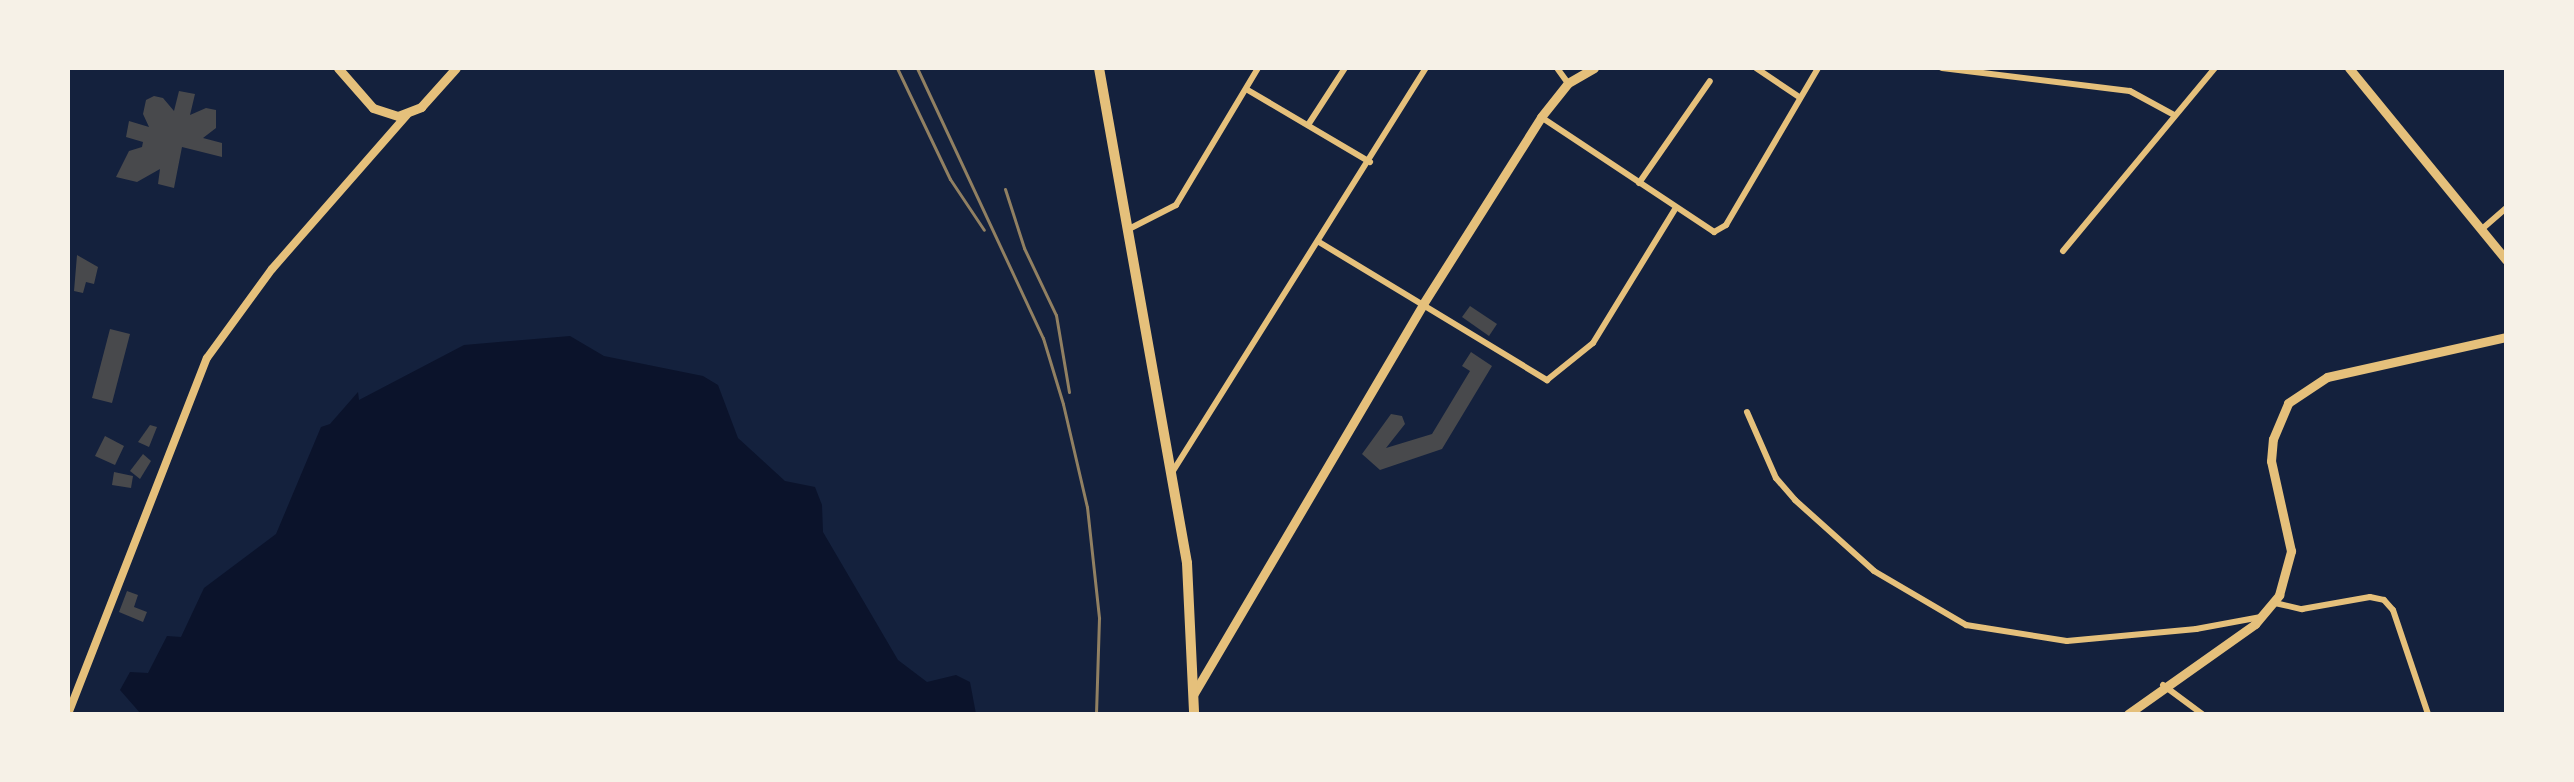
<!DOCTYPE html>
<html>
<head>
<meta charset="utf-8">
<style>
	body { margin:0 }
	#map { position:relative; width:2574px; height:782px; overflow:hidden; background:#14213d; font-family:Commissioner,sans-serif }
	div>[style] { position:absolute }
	.water>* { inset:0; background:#0b132b }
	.building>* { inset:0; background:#48494c }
	.minor>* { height:6px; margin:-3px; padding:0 3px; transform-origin:3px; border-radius:3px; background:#e5c07b }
	.tertiary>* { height:8px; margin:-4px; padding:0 4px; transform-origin:4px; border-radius:4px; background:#e5c07b }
	.secondary>* { height:9px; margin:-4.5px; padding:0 4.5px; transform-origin:4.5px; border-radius:4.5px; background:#e5c07b }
	.trunk>* { height:10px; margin:-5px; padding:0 5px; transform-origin:5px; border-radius:5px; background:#e5c07b }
	.rail>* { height:3px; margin:-1.5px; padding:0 1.5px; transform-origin:1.5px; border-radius:1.5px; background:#918062 }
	span { translate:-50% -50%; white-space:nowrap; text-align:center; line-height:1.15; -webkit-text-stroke:7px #f6f1e7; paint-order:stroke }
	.frame { position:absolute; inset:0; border:70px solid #f6f1e7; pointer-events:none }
</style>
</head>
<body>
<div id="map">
	<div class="water">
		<div style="clip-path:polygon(570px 336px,604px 356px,703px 376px,718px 385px,738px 438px,785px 481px,815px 487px,822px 505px,823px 532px,898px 660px,927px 682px,956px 675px,970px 682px,976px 714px,141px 714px,120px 690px,130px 672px,148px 673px,167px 636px,181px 637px,204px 588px,276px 534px,321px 427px,330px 424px,358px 392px,359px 400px,464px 345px)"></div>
	</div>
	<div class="building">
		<div style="clip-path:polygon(179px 91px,195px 94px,190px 115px,206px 108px,216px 110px,216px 128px,203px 138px,222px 143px,222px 157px,182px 147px,174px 188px,158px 184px,160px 169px,137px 182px,116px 177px,129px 151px,142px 147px,143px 142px,126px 137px,129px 121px,149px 127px,143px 114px,146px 100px,154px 96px,163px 98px,174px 111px)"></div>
		<div style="clip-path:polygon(77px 255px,98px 267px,94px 284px,86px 282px,83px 293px,74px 291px)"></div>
		<div style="clip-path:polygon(1470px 306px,1497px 324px,1489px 336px,1462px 317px)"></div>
		<div style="clip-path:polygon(110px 329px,130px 334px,112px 403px,92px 398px)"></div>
		<div style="clip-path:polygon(1471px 352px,1492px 366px,1442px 449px,1380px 470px,1362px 454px,1391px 414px,1402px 416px,1405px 424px,1386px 448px,1432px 434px,1470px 371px,1462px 366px)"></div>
		<div style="clip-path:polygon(150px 425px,157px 427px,149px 447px,138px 442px)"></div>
		<div style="clip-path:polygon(105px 436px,124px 446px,115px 465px,95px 456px)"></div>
		<div style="clip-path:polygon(143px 454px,151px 461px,140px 479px,130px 471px)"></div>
		<div style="clip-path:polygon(114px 472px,133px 476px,131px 488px,112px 485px)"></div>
		<div style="clip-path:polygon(127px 591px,138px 595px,134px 607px,147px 612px,143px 622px,119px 612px)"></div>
	</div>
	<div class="minor">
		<div style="left:1557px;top:68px;width:19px;rotate:54deg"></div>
		<div style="left:1756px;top:68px;width:52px;rotate:34deg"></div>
		<div style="left:1942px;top:68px;width:189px;rotate:7deg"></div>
		<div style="left:2130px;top:91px;width:50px;rotate:28.6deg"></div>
		<div style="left:1246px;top:89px;width:144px;rotate:30.5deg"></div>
		<div style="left:1541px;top:117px;width:208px;rotate:33.6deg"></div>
		<div style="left:1714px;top:232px;width:14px;rotate:-30deg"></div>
		<div style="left:1726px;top:225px;width:182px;rotate:-59.6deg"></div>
		<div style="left:1308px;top:125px;width:68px;rotate:-57deg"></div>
		<div style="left:1639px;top:183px;width:124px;rotate:-55.2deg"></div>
		<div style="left:2482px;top:229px;width:32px;rotate:-41deg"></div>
		<div style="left:1127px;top:230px;width:55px;rotate:-27deg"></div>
		<div style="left:1176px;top:205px;width:160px;rotate:-59.1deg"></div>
		<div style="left:1319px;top:242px;width:267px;rotate:31.2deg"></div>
		<div style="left:1547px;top:380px;width:59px;rotate:-38.8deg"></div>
		<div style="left:1593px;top:343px;width:157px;rotate:-58.5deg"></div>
		<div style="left:2063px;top:251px;width:238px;rotate:-50.3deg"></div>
		<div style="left:1747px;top:412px;width:72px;rotate:66.3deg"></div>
		<div style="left:1776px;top:478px;width:29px;rotate:49deg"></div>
		<div style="left:1795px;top:500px;width:106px;rotate:41.9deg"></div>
		<div style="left:1874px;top:571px;width:107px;rotate:30.4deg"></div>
		<div style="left:1966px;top:625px;width:102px;rotate:9deg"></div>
		<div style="left:2067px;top:641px;width:130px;rotate:-5.3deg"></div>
		<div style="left:2196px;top:629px;width:66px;rotate:-10.5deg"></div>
		<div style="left:1173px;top:471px;width:476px;rotate:-57.9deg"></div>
		<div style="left:2275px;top:603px;width:28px;rotate:13deg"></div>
		<div style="left:2302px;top:609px;width:69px;rotate:-10deg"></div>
		<div style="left:2370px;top:597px;width:14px;rotate:12deg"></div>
		<div style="left:2384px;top:600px;width:13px;rotate:48deg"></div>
		<div style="left:2393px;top:610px;width:110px;rotate:71.4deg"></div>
		<div style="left:2163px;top:685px;width:49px;rotate:36.6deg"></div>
	</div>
	<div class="tertiary">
		<div style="left:68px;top:714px;width:382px;rotate:-68.7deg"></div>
		<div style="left:207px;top:358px;width:110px;rotate:-53.9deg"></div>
		<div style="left:272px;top:269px;width:205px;rotate:-48.8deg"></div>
	</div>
	<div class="secondary">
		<div style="left:338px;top:68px;width:53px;rotate:48.8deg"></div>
		<div style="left:373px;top:108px;width:26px;rotate:18deg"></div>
		<div style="left:398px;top:116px;width:25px;rotate:-21deg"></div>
		<div style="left:421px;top:107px;width:52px;rotate:-48.1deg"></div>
		<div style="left:2349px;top:68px;width:248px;rotate:50.7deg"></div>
		<div style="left:1193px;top:695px;width:454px;rotate:-59.5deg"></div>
		<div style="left:1423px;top:304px;width:221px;rotate:-57.7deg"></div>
		<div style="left:1541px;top:117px;width:43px;rotate:-51.5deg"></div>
		<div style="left:1568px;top:83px;width:30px;rotate:-30deg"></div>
		<div style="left:2128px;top:714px;width:156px;rotate:-35.3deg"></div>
		<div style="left:2255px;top:624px;width:38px;rotate:-50deg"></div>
		<div style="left:2279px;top:595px;width:46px;rotate:-74.7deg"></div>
		<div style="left:2291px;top:551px;width:92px;rotate:-102.5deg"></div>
		<div style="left:2271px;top:461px;width:22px;rotate:-85deg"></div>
		<div style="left:2273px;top:439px;width:39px;rotate:-67deg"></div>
		<div style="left:2288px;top:403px;width:47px;rotate:-33.7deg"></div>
		<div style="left:2327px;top:377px;width:183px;rotate:-12.6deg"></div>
	</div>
	<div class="trunk">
		<div style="left:1099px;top:68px;width:503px;rotate:79.92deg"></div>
		<div style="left:1187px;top:563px;width:151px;rotate:87.3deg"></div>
	</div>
	<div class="rail">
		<div style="left:897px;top:68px;width:123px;rotate:64.5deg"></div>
		<div style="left:950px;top:179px;width:61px;rotate:56.3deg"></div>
		<div style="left:917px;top:68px;width:298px;rotate:65deg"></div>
		<div style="left:1043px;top:338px;width:69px;rotate:73.1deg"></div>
		<div style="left:1063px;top:404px;width:106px;rotate:76.9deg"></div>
		<div style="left:1087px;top:507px;width:112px;rotate:83.8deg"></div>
		<div style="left:1099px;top:618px;width:96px;rotate:91.8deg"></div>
		<div style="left:1005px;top:189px;width:62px;rotate:72.1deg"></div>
		<div style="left:1024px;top:248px;width:74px;rotate:64.5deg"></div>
		<div style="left:1056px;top:315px;width:78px;rotate:80.4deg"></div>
	</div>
	<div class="frame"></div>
</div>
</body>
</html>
